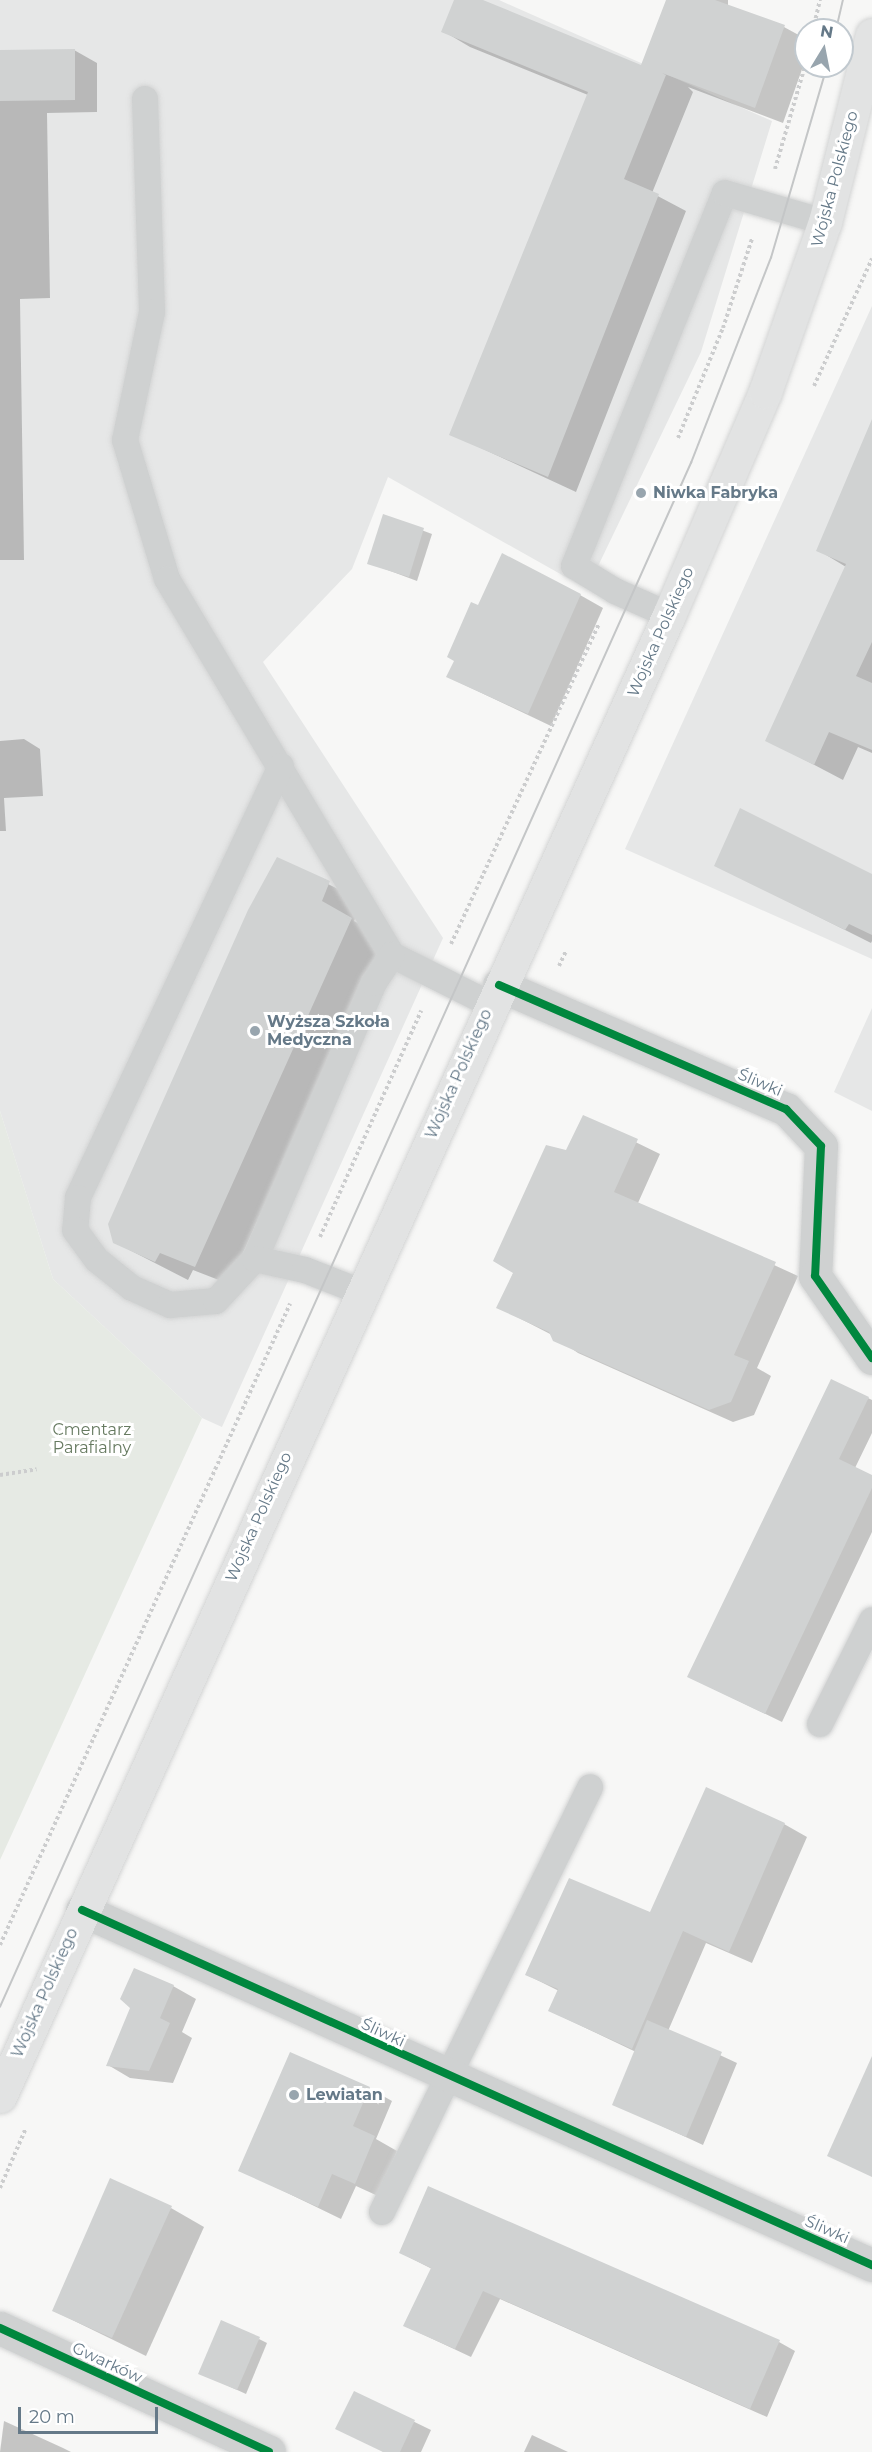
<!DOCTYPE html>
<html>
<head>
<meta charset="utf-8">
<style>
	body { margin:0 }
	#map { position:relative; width:872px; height:2452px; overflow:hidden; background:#f7f7f6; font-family:Montserrat,sans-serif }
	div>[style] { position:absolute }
	.built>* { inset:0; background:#e6e7e7 }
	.green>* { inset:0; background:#e6eae4 }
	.shadow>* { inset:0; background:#0003 }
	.building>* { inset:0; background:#d0d2d2 }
	.path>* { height:4px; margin-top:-2px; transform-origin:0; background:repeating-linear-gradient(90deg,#cccdce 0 3px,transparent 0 6px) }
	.roads { filter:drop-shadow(0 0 2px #d3d4d4) drop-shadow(0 0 2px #d3d4d4) }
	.lane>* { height:26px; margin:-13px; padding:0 13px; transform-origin:13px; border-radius:13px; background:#cfd1d1 }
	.street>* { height:33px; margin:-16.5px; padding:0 16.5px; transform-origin:16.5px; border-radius:16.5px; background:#cfd1d1 }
	.secondary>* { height:33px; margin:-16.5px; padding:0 16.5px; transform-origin:16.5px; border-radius:16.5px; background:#e2e3e3 }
	.tram>* { height:1.5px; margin:-0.75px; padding:0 0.75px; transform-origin:0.75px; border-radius:0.75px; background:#c4c6c7 }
	.cycleway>* { height:8px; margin:-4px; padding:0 4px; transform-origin:4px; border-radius:4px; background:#00873e }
	.dots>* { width:16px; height:16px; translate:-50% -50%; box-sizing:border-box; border:3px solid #fff; border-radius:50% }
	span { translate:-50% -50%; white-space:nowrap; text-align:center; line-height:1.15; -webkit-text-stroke:6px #fff; paint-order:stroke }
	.street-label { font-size:16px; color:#657988 }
	.poi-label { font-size:16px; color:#657988; font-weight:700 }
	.left { translate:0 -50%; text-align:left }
	.park-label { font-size:16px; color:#667a60 }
	.north { position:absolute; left:794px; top:18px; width:60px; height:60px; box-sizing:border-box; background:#fff; border:2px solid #c1c9cf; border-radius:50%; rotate:10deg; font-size:16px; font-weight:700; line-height:24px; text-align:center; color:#657988 }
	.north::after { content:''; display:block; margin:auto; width:21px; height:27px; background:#98a5ae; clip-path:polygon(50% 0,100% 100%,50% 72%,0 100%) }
	.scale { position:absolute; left:18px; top:2407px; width:140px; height:27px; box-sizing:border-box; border:3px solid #657988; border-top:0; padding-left:8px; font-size:18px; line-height:21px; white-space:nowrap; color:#657988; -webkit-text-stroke:4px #fff; paint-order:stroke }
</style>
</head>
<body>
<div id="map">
	<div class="built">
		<div style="clip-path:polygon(0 0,499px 0,772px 121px,701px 352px,587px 589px,388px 477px,352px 569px,263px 662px,443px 938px,222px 1427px,202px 1418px,53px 1279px,0 1111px)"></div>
		<div style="clip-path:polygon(872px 306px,872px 959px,625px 849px)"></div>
		<div style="clip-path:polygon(872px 1008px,872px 1111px,834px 1092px)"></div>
	</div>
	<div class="green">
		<div style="clip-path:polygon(0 1111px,53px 1279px,202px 1418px,0 1860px)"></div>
	</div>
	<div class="shadow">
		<div style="clip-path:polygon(455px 0,479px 0,641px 67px,668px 0,728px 0,728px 6px,784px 27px,806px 39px,806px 58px,783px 123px,688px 87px,693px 92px,652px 193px,686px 211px,576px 492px,451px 434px,588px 95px,470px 47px,443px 31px)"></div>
		<div style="clip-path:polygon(74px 50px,97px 63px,97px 112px,47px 113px,50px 298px,20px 299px,24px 560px,0 560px,0 51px)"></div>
		<div style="clip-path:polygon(872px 423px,872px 753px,858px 747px,843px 780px,767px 740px,846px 567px,818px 550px)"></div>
		<div style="clip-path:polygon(384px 516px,432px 534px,417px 581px,369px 563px)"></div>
		<div style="clip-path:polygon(580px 595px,603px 608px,551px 726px,448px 677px,479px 607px)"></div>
		<div style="clip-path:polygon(24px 739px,40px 749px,43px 796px,4px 798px,6px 831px,0 831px,0 741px)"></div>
		<div style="clip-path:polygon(278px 859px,362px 901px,354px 921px,385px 938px,229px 1284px,193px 1270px,188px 1280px,114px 1242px)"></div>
		<div style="clip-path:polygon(716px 865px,872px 875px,872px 941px,871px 943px)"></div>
		<div style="clip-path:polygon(584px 1117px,660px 1154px,638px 1203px,798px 1276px,757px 1368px,771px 1376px,754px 1415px,733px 1422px,578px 1353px,552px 1335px,498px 1307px)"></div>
		<div style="clip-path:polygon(868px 1398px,872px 1400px,872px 1433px,855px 1468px,872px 1476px,872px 1532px,782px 1722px,689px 1677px)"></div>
		<div style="clip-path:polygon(784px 1824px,807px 1837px,752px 1963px,706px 1943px,668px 2031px,737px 2063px,703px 2145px,614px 2104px,636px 2052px,550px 2011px,559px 1991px,527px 1975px,651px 1914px)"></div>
		<div style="clip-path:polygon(173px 1986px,196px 1999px,182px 2032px,192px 2038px,173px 2083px,130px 2078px,108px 2065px)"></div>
		<div style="clip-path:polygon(369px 2088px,392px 2101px,376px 2139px,397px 2151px,378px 2196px,356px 2186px,341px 2219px,240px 2170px)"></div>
		<div style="clip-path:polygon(171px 2208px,204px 2227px,146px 2356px,54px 2311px)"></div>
		<div style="clip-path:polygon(401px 2253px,779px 2342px,795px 2351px,767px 2417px,500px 2299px,471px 2357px,405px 2326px,432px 2269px)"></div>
		<div style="clip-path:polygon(259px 2339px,267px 2343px,246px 2394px,200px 2373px)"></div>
		<div style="clip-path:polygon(355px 2393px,431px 2430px,421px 2452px,383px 2452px)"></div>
		<div style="clip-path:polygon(4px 2421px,63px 2448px,71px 2452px,0 2452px)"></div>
		<div style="clip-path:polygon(532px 2435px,568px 2452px,524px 2452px)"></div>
	</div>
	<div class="building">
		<div style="clip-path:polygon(454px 0,483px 0,641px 65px,666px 0,715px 0,785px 25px,755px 108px,662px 73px,666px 75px,624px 179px,659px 194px,548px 477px,449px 435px,588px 92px,441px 32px)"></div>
		<div style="clip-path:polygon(75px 49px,75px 100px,0 101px,0 50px)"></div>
		<div style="clip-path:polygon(872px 419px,872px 642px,856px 676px,872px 683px,872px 750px,829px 732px,814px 765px,765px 741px,846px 564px,816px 551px)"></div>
		<div style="clip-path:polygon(383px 514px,424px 528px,409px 577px,367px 564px)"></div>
		<div style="clip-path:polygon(502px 553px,581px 594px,528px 714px,446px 677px,454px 661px,447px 657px,471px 602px,478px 605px)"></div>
		<div style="clip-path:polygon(740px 808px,872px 874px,872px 935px,849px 924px,845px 930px,714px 866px)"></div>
		<div style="clip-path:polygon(277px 857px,330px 881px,322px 901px,352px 918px,195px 1267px,160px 1253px,155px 1262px,113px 1243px,108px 1224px,248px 910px)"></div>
		<div style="clip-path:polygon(583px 1115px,638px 1139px,614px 1192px,776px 1262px,734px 1355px,749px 1361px,731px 1402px,709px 1410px,553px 1341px,549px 1332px,496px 1308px,513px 1273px,493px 1261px,546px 1145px,566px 1150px)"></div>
		<div style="clip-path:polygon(831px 1379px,869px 1397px,839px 1459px,872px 1475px,872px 1488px,765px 1714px,687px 1677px)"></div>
		<div style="clip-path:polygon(706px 1787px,785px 1823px,729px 1952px,683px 1931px,632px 2049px,548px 2011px,558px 1989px,525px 1975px,569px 1878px,650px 1912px)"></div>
		<div style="clip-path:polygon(134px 1968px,174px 1985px,160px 2018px,170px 2023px,149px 2071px,106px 2066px,130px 2008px,120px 1999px)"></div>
		<div style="clip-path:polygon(647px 2020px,722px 2052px,686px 2137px,612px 2105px)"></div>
		<div style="clip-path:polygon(290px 2052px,370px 2087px,353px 2126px,375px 2136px,355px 2184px,332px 2174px,318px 2207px,238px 2171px)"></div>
		<div style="clip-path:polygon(872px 2056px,872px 2177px,827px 2156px)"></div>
		<div style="clip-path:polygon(110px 2178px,172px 2206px,112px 2338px,52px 2311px)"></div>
		<div style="clip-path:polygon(428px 2186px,780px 2340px,750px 2409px,483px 2291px,455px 2349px,403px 2326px,431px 2268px,399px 2253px)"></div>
		<div style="clip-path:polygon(221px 2320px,260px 2337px,237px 2390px,198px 2374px)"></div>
		<div style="clip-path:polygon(354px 2391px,415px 2420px,400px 2452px,383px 2452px,335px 2429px)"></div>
	</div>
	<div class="path">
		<div style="left:813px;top:30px;width:31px;rotate:-77deg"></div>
		<div style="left:775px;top:169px;width:111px;rotate:-73.8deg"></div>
		<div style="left:814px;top:386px;width:140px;rotate:-65.5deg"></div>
		<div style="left:678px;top:438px;width:119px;rotate:-67.8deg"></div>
		<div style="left:723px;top:328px;width:94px;rotate:-72deg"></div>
		<div style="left:451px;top:944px;width:353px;rotate:-65.2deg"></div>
		<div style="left:559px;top:966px;width:17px;rotate:-65deg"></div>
		<div style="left:320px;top:1237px;width:248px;rotate:-65.9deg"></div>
		<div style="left:0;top:1475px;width:37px;rotate:-9deg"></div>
		<div style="left:0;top:1945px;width:704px;rotate:-65.66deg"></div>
		<div style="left:0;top:2188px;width:65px;rotate:-66.6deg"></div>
	</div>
	<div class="roads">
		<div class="lane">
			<div style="left:145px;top:99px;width:213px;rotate:88.1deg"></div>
			<div style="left:152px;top:312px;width:131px;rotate:101.9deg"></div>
			<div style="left:125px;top:440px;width:145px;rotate:73.2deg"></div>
			<div style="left:167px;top:579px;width:438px;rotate:59.1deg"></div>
			<div style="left:392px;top:955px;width:110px;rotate:26.6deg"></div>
			<div style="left:669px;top:615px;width:59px;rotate:-156deg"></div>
			<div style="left:615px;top:591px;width:48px;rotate:-148.6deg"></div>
			<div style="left:574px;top:566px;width:402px;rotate:-68deg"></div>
			<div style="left:725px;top:193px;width:104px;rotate:16.2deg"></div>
			<div style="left:281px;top:766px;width:477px;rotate:115.2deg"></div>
			<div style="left:78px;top:1198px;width:32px;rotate:95deg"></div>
			<div style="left:75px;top:1230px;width:37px;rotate:54deg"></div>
			<div style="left:97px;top:1260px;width:45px;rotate:38.7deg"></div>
			<div style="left:132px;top:1288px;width:42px;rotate:24.1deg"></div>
			<div style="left:170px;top:1305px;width:46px;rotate:-5deg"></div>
			<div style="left:216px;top:1301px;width:57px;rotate:-47.1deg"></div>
			<div style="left:255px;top:1259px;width:301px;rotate:-66.7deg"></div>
			<div style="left:374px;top:983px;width:33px;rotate:-57deg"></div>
			<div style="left:255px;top:1259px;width:51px;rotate:12.4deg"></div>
			<div style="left:305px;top:1270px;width:60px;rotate:21.4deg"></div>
			<div style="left:820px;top:1724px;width:116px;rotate:-63.4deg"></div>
			<div style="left:382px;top:2212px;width:473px;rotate:-63.9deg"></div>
		</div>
		<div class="street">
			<div style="left:499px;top:985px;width:313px;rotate:23.4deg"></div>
			<div style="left:786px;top:1109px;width:51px;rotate:46.6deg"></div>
			<div style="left:821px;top:1146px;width:130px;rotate:92.6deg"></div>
			<div style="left:815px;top:1276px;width:100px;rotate:55.2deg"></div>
			<div style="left:82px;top:1910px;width:866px;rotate:24.2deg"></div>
			<div style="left:0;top:2328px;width:296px;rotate:24.7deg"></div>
		</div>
		<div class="secondary">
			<div style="left:0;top:2096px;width:1625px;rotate:-65.69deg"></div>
			<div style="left:669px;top:615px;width:243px;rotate:-66.7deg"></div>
			<div style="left:765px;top:392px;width:180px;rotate:-70.6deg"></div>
			<div style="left:825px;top:222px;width:193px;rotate:-75.9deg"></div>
		</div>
	</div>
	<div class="tram">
		<div style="left:836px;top:30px;width:31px;rotate:-77deg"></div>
		<div style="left:0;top:2007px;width:1692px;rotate:-65.89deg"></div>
		<div style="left:691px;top:463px;width:220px;rotate:-68.7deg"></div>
		<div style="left:771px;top:258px;width:200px;rotate:-73.7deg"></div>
	</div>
	<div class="cycleway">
		<div style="left:499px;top:985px;width:313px;rotate:23.4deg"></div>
		<div style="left:786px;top:1109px;width:51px;rotate:46.6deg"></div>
		<div style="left:821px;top:1146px;width:130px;rotate:92.6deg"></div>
		<div style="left:815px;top:1276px;width:100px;rotate:55.2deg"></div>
		<div style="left:82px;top:1910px;width:866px;rotate:24.2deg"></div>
		<div style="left:0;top:2328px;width:296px;rotate:24.7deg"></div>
	</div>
	<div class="dots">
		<div style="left:641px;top:493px;background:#98a5ae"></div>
		<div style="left:255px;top:1031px;background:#98a5ae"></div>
		<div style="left:294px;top:2095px;background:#98a5ae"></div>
	</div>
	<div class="street-label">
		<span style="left:835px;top:179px;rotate:-75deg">Wojska Polskiego</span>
		<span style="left:661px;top:632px;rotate:-66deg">Wojska Polskiego</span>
		<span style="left:459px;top:1074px;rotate:-66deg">Wojska Polskiego</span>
		<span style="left:760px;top:1083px;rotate:23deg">Śliwki</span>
		<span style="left:259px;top:1517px;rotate:-66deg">Wojska Polskiego</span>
		<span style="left:45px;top:1993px;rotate:-66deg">Wojska Polskiego</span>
		<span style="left:383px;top:2033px;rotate:25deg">Śliwki</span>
		<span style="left:827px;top:2230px;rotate:24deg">Śliwki</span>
		<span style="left:107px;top:2363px;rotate:25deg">Gwarków</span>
	</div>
	<div class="poi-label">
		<span class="left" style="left:653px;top:493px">Niwka Fabryka</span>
		<span class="left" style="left:267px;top:1031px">Wyższa Szkoła<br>Medyczna</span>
		<span class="left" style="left:306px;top:2095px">Lewiatan</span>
	</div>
	<div class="park-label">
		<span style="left:92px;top:1439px">Cmentarz<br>Parafialny</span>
	</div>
	<div class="north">N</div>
	<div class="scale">20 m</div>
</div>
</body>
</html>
